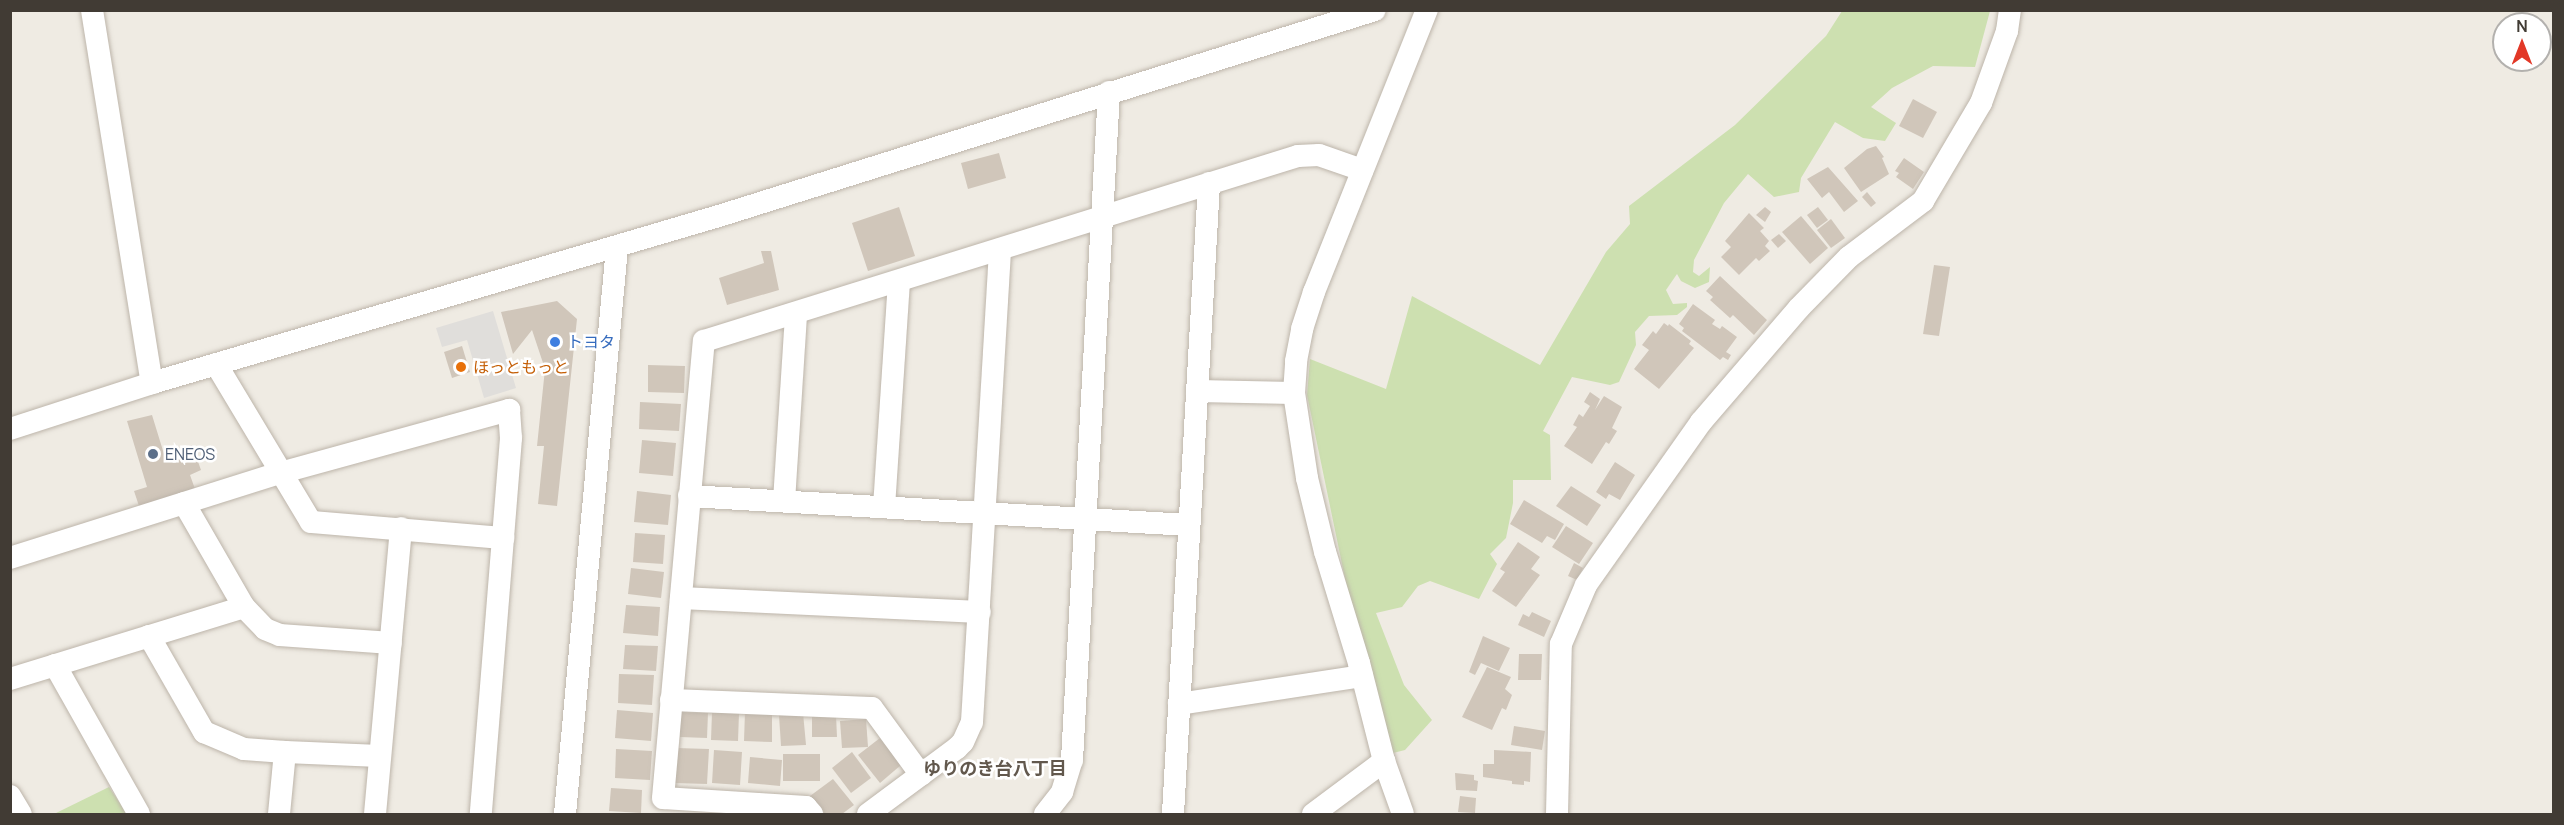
<!DOCTYPE html>
<html>
<head>
<meta charset="utf-8">
<style>
	body { margin:0 }
	#map { position:relative; width:2564px; height:825px; overflow:hidden; background:#efebe3; font-family:Manrope,"Noto Sans JP",sans-serif }
	div>[style] { position:absolute }
	.green>* { inset:0; background:#cde0b0 }
	.parking>* { inset:0; background:#e0dedb }
	.building>* { inset:0; background:#d0c6ba }
	.roads { filter:drop-shadow(0 0 2px #bdb5aa) drop-shadow(0 0 2px #bdb5aa) }
	.minor>* { height:22px; margin:-11px; padding:0 11px; transform-origin:11px; border-radius:11px; background:#fff }
	.dots>* { width:16px; height:16px; translate:-50% -50%; box-sizing:border-box; border:3px solid #fff; border-radius:50% }
	span { translate:-50% -50%; white-space:nowrap; text-align:center; line-height:1.15; -webkit-text-stroke:5px #fff; paint-order:stroke }
	.shop-label { font-size:16px; color:#366cbe }
	.left { translate:0 -50%; text-align:left }
	.food-label { font-size:16px; color:#c56008 }
	.service-label { font-size:16px; color:#4e5e75 }
	.neighbourhood-label { font-size:18px; color:#62584d; font-weight:700 }
	.frame { position:absolute; inset:0; border:12px solid #413b34; pointer-events:none }
	.north { position:absolute; left:2492px; top:12px; width:60px; height:60px; box-sizing:border-box; background:#fff; border:2px solid #b3b1ae; border-radius:50%; rotate:0deg; font-size:16px; font-weight:700; line-height:24px; text-align:center; color:#413b34 }
	.north::after { content:''; display:block; margin:auto; width:21px; height:27px; background:#e23827; clip-path:polygon(50% 0,100% 100%,50% 72%,0 100%) }
</style>
</head>
<body>
<div id="map">
	<div class="green">
		<div style="clip-path:polygon(1842px 11px,1990px 11px,1975px 67px,1933px 66px,1892px 88px,1871px 107px,1896px 123px,1885px 141px,1863px 138px,1835px 122px,1801px 178px,1799px 192px,1774px 197px,1748px 174px,1724px 203px,1694px 260px,1693px 272px,1699px 276px,1710px 267px,1709px 282px,1695px 288px,1681px 281px,1677px 274px,1666px 290px,1673px 304px,1687px 303px,1687px 307px,1677px 315px,1649px 316px,1635px 332px,1636px 345px,1619px 382px,1610px 385px,1572px 377px,1543px 431px,1550px 435px,1551px 480px,1513px 480px,1513px 503px,1506px 538px,1490px 554px,1497px 564px,1479px 599px,1430px 581px,1418px 586px,1402px 607px,1376px 613px,1404px 685px,1432px 720px,1405px 750px,1393px 753px,1348px 593px,1307px 395px,1310px 359px,1386px 389px,1412px 296px,1540px 365px,1606px 252px,1630px 224px,1629px 206px,1735px 125px,1826px 36px)"></div>
		<div style="clip-path:polygon(109px 787px,127px 814px,54px 814px)"></div>
	</div>
	<div class="parking">
		<div style="clip-path:polygon(493px 311px,516px 388px,484px 398px,467px 340px,442px 347px,436px 328px)"></div>
	</div>
	<div class="building">
		<div style="clip-path:polygon(1913px 99px,1937px 112px,1923px 138px,1899px 126px)"></div>
		<div style="clip-path:polygon(1876px 146px,1884px 157px,1882px 158px,1889px 174px,1861px 192px,1844px 168px,1867px 149px)"></div>
		<div style="clip-path:polygon(999px 153px,1006px 178px,968px 189px,961px 163px)"></div>
		<div style="clip-path:polygon(1904px 158px,1924px 172px,1913px 189px,1896px 177px,1899px 173px,1895px 171px)"></div>
		<div style="clip-path:polygon(1828px 167px,1858px 201px,1844px 212px,1829px 192px,1822px 198px,1807px 179px)"></div>
		<div style="clip-path:polygon(1867px 192px,1876px 203px,1871px 207px,1862px 197px)"></div>
		<div style="clip-path:polygon(899px 207px,915px 256px,868px 271px,852px 223px)"></div>
		<div style="clip-path:polygon(1765px 207px,1771px 212px,1765px 222px,1756px 215px)"></div>
		<div style="clip-path:polygon(1818px 207px,1828px 220px,1817px 228px,1807px 215px)"></div>
		<div style="clip-path:polygon(1749px 213px,1764px 228px,1760px 231px,1769px 241px,1765px 246px,1770px 251px,1759px 261px,1756px 258px,1739px 275px,1721px 257px,1731px 247px,1725px 241px)"></div>
		<div style="clip-path:polygon(1801px 216px,1828px 248px,1810px 264px,1782px 232px)"></div>
		<div style="clip-path:polygon(1831px 219px,1845px 238px,1831px 248px,1817px 230px)"></div>
		<div style="clip-path:polygon(1779px 234px,1786px 241px,1778px 248px,1771px 240px)"></div>
		<div style="clip-path:polygon(761px 251px,771px 251px,779px 290px,727px 305px,719px 278px,764px 263px)"></div>
		<div style="clip-path:polygon(1934px 265px,1950px 267px,1939px 336px,1923px 334px)"></div>
		<div style="clip-path:polygon(1720px 276px,1767px 320px,1754px 335px,1733px 315px,1730px 318px,1710px 300px,1713px 297px,1706px 291px)"></div>
		<div style="clip-path:polygon(557px 301px,577px 319px,557px 506px,538px 504px,544px 446px,537px 446px,545px 369px,532px 330px,513px 354px,501px 312px)"></div>
		<div style="clip-path:polygon(1693px 304px,1715px 320px,1712px 324px,1720px 329px,1722px 326px,1737px 337px,1726px 352px,1731px 355px,1728px 360px,1723px 357px,1720px 360px,1682px 331px,1684px 328px,1679px 324px)"></div>
		<div style="clip-path:polygon(1664px 323px,1668px 326px,1669px 324px,1691px 341px,1689px 344px,1694px 348px,1659px 389px,1634px 369px,1649px 350px,1642px 345px,1653px 331px,1656px 334px)"></div>
		<div style="clip-path:polygon(462px 346px,470px 372px,452px 378px,444px 352px)"></div>
		<div style="clip-path:polygon(648px 365px,685px 366px,684px 393px,648px 392px)"></div>
		<div style="clip-path:polygon(1590px 392px,1600px 399px,1595px 410px,1604px 396px,1622px 407px,1612px 428px,1617px 431px,1609px 444px,1606px 442px,1592px 464px,1564px 446px,1577px 427px,1573px 425px,1579px 414px,1583px 417px,1590px 406px,1584px 402px)"></div>
		<div style="clip-path:polygon(640px 402px,681px 404px,679px 431px,639px 429px)"></div>
		<div style="clip-path:polygon(152px 415px,164px 454px,192px 445px,201px 470px,190px 475px,195px 489px,139px 506px,134px 491px,147px 487px,127px 421px)"></div>
		<div style="clip-path:polygon(642px 440px,676px 443px,673px 476px,639px 473px)"></div>
		<div style="clip-path:polygon(1615px 462px,1635px 475px,1620px 500px,1609px 494px,1606px 499px,1596px 492px)"></div>
		<div style="clip-path:polygon(1571px 486px,1601px 505px,1587px 526px,1556px 506px)"></div>
		<div style="clip-path:polygon(637px 491px,671px 495px,668px 525px,634px 522px)"></div>
		<div style="clip-path:polygon(1524px 500px,1564px 524px,1555px 540px,1547px 536px,1542px 543px,1510px 524px)"></div>
		<div style="clip-path:polygon(1566px 526px,1593px 543px,1579px 564px,1552px 547px)"></div>
		<div style="clip-path:polygon(635px 533px,665px 535px,663px 564px,633px 562px)"></div>
		<div style="clip-path:polygon(1518px 542px,1540px 557px,1531px 569px,1540px 575px,1516px 607px,1492px 591px,1505px 572px,1500px 569px)"></div>
		<div style="clip-path:polygon(1574px 563px,1583px 568px,1577px 580px,1568px 576px)"></div>
		<div style="clip-path:polygon(631px 568px,664px 572px,661px 598px,628px 594px)"></div>
		<div style="clip-path:polygon(626px 605px,660px 607px,658px 636px,623px 633px)"></div>
		<div style="clip-path:polygon(1532px 612px,1551px 621px,1544px 637px,1518px 625px,1523px 614px,1529px 617px)"></div>
		<div style="clip-path:polygon(1483px 636px,1510px 648px,1499px 671px,1481px 663px,1475px 675px,1469px 672px)"></div>
		<div style="clip-path:polygon(625px 645px,658px 646px,656px 671px,623px 669px)"></div>
		<div style="clip-path:polygon(1519px 654px,1542px 654px,1541px 680px,1518px 680px)"></div>
		<div style="clip-path:polygon(1487px 667px,1511px 677px,1505px 689px,1512px 695px,1506px 710px,1502px 708px,1492px 730px,1462px 717px)"></div>
		<div style="clip-path:polygon(619px 674px,654px 675px,652px 705px,618px 703px)"></div>
		<div style="clip-path:polygon(617px 710px,653px 713px,651px 741px,615px 738px)"></div>
		<div style="clip-path:polygon(680px 712px,708px 713px,707px 738px,680px 737px)"></div>
		<div style="clip-path:polygon(745px 712px,772px 713px,772px 742px,744px 741px)"></div>
		<div style="clip-path:polygon(712px 713px,739px 713px,738px 741px,711px 740px)"></div>
		<div style="clip-path:polygon(803px 713px,806px 745px,781px 746px,779px 715px)"></div>
		<div style="clip-path:polygon(812px 715px,836px 715px,837px 737px,812px 737px)"></div>
		<div style="clip-path:polygon(866px 719px,868px 747px,842px 748px,840px 721px)"></div>
		<div style="clip-path:polygon(1514px 726px,1545px 731px,1542px 750px,1511px 745px)"></div>
		<div style="clip-path:polygon(880px 738px,901px 765px,880px 783px,858px 755px)"></div>
		<div style="clip-path:polygon(676px 748px,709px 749px,707px 784px,674px 783px)"></div>
		<div style="clip-path:polygon(616px 749px,652px 751px,650px 780px,615px 778px)"></div>
		<div style="clip-path:polygon(714px 750px,742px 752px,740px 785px,712px 783px)"></div>
		<div style="clip-path:polygon(1494px 750px,1531px 752px,1530px 782px,1524px 781px,1524px 785px,1512px 784px,1512px 781px,1483px 777px,1483px 764px,1494px 764px)"></div>
		<div style="clip-path:polygon(852px 752px,871px 778px,851px 793px,832px 768px)"></div>
		<div style="clip-path:polygon(783px 754px,820px 754px,820px 781px,783px 781px)"></div>
		<div style="clip-path:polygon(750px 757px,782px 760px,780px 786px,748px 783px)"></div>
		<div style="clip-path:polygon(1455px 773px,1474px 775px,1474px 780px,1478px 781px,1477px 791px,1456px 790px)"></div>
		<div style="clip-path:polygon(833px 779px,854px 805px,842px 814px,825px 814px,810px 796px)"></div>
		<div style="clip-path:polygon(611px 788px,642px 790px,641px 813px,609px 811px)"></div>
		<div style="clip-path:polygon(1460px 796px,1476px 798px,1475px 813px,1458px 812px)"></div>
	</div>
	<div class="roads">
		<div class="minor">
			<div style="left:92px;top:10px;width:378px;rotate:80.9deg"></div>
			<div style="left:216px;top:364px;width:184px;rotate:59deg"></div>
			<div style="left:311px;top:522px;width:193px;rotate:4.8deg"></div>
			<div style="left:1197px;top:391px;width:97px;rotate:1.2deg"></div>
			<div style="left:10px;top:429px;width:149px;rotate:-17.9deg"></div>
			<div style="left:152px;top:383px;width:594px;rotate:-16.42deg"></div>
			<div style="left:722px;top:215px;width:684px;rotate:-17.43deg"></div>
			<div style="left:689px;top:496px;width:501px;rotate:3.32deg"></div>
			<div style="left:784px;top:501px;width:188px;rotate:-86.3deg"></div>
			<div style="left:184px;top:503px;width:120px;rotate:60deg"></div>
			<div style="left:244px;top:607px;width:30px;rotate:46deg"></div>
			<div style="left:265px;top:629px;width:16px;rotate:22deg"></div>
			<div style="left:280px;top:635px;width:111px;rotate:4.1deg"></div>
			<div style="left:884px;top:507px;width:226px;rotate:-86.2deg"></div>
			<div style="left:10px;top:558px;width:283px;rotate:-17.5deg"></div>
			<div style="left:280px;top:473px;width:238px;rotate:-15.4deg"></div>
			<div style="left:509px;top:410px;width:28px;rotate:86deg"></div>
			<div style="left:511px;top:438px;width:377px;rotate:94.6deg"></div>
			<div style="left:681px;top:598px;width:299px;rotate:2.7deg"></div>
			<div style="left:149px;top:636px;width:111px;rotate:60.2deg"></div>
			<div style="left:204px;top:732px;width:43px;rotate:23deg"></div>
			<div style="left:244px;top:749px;width:41px;rotate:4.2deg"></div>
			<div style="left:55px;top:665px;width:171px;rotate:60.6deg"></div>
			<div style="left:10px;top:679px;width:245px;rotate:-17.1deg"></div>
			<div style="left:671px;top:700px;width:201px;rotate:2.3deg"></div>
			<div style="left:872px;top:708px;width:83px;rotate:53.8deg"></div>
			<div style="left:1179px;top:704px;width:185px;rotate:-8.7deg"></div>
			<div style="left:10px;top:796px;width:21px;rotate:59deg"></div>
			<div style="left:279px;top:814px;width:62px;rotate:-84.5deg"></div>
			<div style="left:285px;top:752px;width:95px;rotate:2.4deg"></div>
			<div style="left:375px;top:814px;width:287px;rotate:-84.8deg"></div>
			<div style="left:565px;top:814px;width:569px;rotate:-84.76deg"></div>
			<div style="left:812px;top:814px;width:9px;rotate:-131deg"></div>
			<div style="left:806px;top:807px;width:143px;rotate:-176.4deg"></div>
			<div style="left:663px;top:798px;width:459px;rotate:-84.9deg"></div>
			<div style="left:704px;top:341px;width:622px;rotate:-17.3deg"></div>
			<div style="left:1298px;top:156px;width:21px;rotate:-3deg"></div>
			<div style="left:1319px;top:155px;width:46px;rotate:19.2deg"></div>
			<div style="left:868px;top:814px;width:111px;rotate:-36.6deg"></div>
			<div style="left:957px;top:748px;width:8px;rotate:-45deg"></div>
			<div style="left:963px;top:742px;width:22px;rotate:-66deg"></div>
			<div style="left:972px;top:722px;width:473px;rotate:-86.6deg"></div>
			<div style="left:1045px;top:814px;width:28px;rotate:-52deg"></div>
			<div style="left:1062px;top:792px;width:34px;rotate:-73deg"></div>
			<div style="left:1072px;top:760px;width:669px;rotate:-86.83deg"></div>
			<div style="left:1173px;top:814px;width:632px;rotate:-86.73deg"></div>
			<div style="left:1313px;top:814px;width:89px;rotate:-36.7deg"></div>
			<div style="left:1403px;top:814px;width:56px;rotate:-109.7deg"></div>
			<div style="left:1384px;top:761px;width:101px;rotate:-104.3deg"></div>
			<div style="left:1359px;top:663px;width:116px;rotate:-107deg"></div>
			<div style="left:1325px;top:552px;width:76px;rotate:-103.7deg"></div>
			<div style="left:1307px;top:478px;width:86px;rotate:-98.7deg"></div>
			<div style="left:1294px;top:393px;width:32px;rotate:-86deg"></div>
			<div style="left:1296px;top:361px;width:33px;rotate:-79deg"></div>
			<div style="left:1302px;top:329px;width:39px;rotate:-72deg"></div>
			<div style="left:1314px;top:292px;width:304px;rotate:-68.2deg"></div>
			<div style="left:1557px;top:814px;width:170px;rotate:-88.7deg"></div>
			<div style="left:1561px;top:644px;width:64px;rotate:-67deg"></div>
			<div style="left:1586px;top:585px;width:199px;rotate:-54.8deg"></div>
			<div style="left:1701px;top:422px;width:150px;rotate:-49.3deg"></div>
			<div style="left:1799px;top:308px;width:71px;rotate:-45.6deg"></div>
			<div style="left:1849px;top:257px;width:93px;rotate:-37.1deg"></div>
			<div style="left:1923px;top:201px;width:114px;rotate:-59.4deg"></div>
			<div style="left:1981px;top:103px;width:77px;rotate:-70.1deg"></div>
			<div style="left:2007px;top:31px;width:21px;rotate:-82deg"></div>
		</div>
	</div>
	<div class="dots">
		<div style="left:555px;top:342px;background:#3f7fe0"></div>
		<div style="left:461px;top:367px;background:#e8710a"></div>
		<div style="left:153px;top:454px;background:#5c6f8a"></div>
	</div>
	<div class="shop-label">
		<span class="left" style="left:567px;top:342px">トヨタ</span>
	</div>
	<div class="food-label">
		<span class="left" style="left:473px;top:367px">ほっともっと</span>
	</div>
	<div class="service-label">
		<span class="left" style="left:165px;top:454px">ENEOS</span>
	</div>
	<div class="neighbourhood-label">
		<span style="left:995px;top:768px">ゆりのき台八丁目</span>
	</div>
	<div class="frame"></div>
	<div class="north">N</div>
</div>
</body>
</html>
